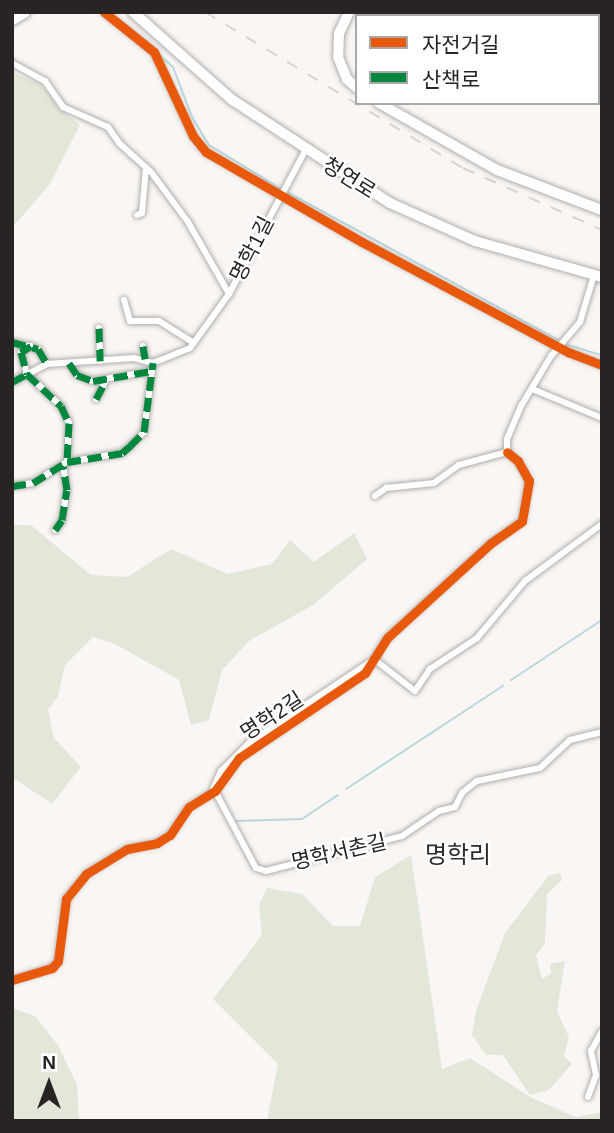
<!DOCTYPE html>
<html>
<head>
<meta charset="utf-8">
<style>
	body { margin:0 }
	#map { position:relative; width:614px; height:1133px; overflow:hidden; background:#faf6f4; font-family:Helvetica,"Noto Sans KR",sans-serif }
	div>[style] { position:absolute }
	.green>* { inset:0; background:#e3e7d9 }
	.stream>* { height:2px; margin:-1px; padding:0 1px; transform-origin:1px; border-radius:1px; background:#b8d7de }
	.roads { filter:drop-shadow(0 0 2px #b0adac) drop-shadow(0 0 2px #b0adac) }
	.street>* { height:6px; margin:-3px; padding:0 3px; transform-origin:3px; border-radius:3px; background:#fefefd }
	.secondary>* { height:10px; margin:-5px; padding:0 5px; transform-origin:5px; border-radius:5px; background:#fefefd }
	.highway>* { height:12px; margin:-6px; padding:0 6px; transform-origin:6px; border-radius:6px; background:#fefefd }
	.rail>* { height:2px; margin-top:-1px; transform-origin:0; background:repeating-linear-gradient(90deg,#d5d3d3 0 12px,transparent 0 24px) }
	.quiet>* { height:7px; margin-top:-3.5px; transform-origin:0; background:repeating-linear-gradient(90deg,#00873e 0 14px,transparent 0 21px) }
	.cycleway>* { height:9px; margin:-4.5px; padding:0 4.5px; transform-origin:4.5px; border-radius:4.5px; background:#e8590c }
	span { translate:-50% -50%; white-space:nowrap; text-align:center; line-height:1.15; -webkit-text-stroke:5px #fff; paint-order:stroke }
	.street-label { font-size:21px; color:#272423 }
	.quarter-label { font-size:24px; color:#302a28 }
	.frame { position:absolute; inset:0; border:14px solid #272423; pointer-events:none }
	.legend { position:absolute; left:355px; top:14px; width:245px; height:91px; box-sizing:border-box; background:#fff; border:2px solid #a9a7a7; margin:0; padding:9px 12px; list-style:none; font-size:21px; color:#272423 }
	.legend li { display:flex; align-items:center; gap:14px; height:35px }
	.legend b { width:35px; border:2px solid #a9a7a7 }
	.north { position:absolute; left:14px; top:1049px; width:70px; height:70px; -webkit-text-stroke:5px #fff; paint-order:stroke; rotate:0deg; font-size:19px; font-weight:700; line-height:28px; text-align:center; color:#272423 }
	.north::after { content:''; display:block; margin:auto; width:24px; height:32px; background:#272423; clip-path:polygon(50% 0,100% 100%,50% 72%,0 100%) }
</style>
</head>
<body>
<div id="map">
	<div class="green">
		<div style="clip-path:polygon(12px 72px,41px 85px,57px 106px,80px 125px,50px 184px,12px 228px)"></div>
		<div style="clip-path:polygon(12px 525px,31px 525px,91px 575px,127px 577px,171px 549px,228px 574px,272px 564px,290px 540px,314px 562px,354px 533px,367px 559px,313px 605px,249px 641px,222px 670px,209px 720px,191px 725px,179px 680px,115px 644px,93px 637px,65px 665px,58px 697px,48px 709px,54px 738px,81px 767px,52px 804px,12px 777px)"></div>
		<div style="clip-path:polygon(411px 855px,442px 1069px,470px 1058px,530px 1097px,576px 1117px,602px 1112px,602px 1121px,267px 1121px,278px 1064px,213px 999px,262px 935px,259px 905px,267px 888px,302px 894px,333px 926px,360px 926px,375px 877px)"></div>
		<div style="clip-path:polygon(560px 873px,562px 880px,547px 894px,545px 943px,536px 955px,542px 979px,551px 973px,550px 964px,565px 961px,557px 1011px,569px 1037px,564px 1056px,572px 1064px,549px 1090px,530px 1095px,503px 1055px,486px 1055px,472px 1035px,476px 1011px,505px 933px,548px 876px)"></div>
		<div style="clip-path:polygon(12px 1008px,35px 1016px,58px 1045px,77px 1085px,79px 1121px,12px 1121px)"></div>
	</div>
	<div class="stream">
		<div style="left:110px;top:12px;width:84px;rotate:41.1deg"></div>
		<div style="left:173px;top:67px;width:53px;rotate:69.2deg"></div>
		<div style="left:192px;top:117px;width:33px;rotate:59deg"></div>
		<div style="left:209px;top:145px;width:84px;rotate:31.4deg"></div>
		<div style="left:285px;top:191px;width:313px;rotate:28.6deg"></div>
		<div style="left:565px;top:344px;width:39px;rotate:17deg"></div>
		<div style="left:511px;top:680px;width:109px;rotate:-33.4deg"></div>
		<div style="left:346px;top:789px;width:188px;rotate:-33.3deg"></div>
		<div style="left:236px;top:821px;width:66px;rotate:-1.7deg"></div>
		<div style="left:302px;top:819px;width:43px;rotate:-33.7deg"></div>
	</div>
	<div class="roads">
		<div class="street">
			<div style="left:104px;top:12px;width:64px;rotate:38.7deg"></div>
			<div style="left:154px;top:52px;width:93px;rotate:65.1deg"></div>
			<div style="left:193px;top:136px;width:21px;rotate:51deg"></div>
			<div style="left:206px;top:152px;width:180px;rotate:30deg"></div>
			<div style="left:362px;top:242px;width:234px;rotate:28.1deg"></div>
			<div style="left:568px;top:352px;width:36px;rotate:21deg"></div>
			<div style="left:12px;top:63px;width:38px;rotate:29deg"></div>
			<div style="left:45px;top:81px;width:32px;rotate:55deg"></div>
			<div style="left:63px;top:107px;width:49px;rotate:24deg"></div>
			<div style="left:108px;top:127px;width:19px;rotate:55deg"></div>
			<div style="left:119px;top:143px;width:43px;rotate:42.2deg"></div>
			<div style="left:151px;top:172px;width:62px;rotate:53.5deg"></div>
			<div style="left:188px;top:222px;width:83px;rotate:60.3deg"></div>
			<div style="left:137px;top:215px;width:5px;rotate:-22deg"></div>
			<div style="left:142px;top:213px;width:46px;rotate:-85deg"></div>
			<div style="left:124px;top:300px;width:22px;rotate:74deg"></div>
			<div style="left:130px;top:321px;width:29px"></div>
			<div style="left:159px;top:321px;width:41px;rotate:32.2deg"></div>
			<div style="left:99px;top:328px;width:33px;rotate:88deg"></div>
			<div style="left:12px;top:342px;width:27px;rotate:15deg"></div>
			<div style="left:38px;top:349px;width:17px;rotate:59deg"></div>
			<div style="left:31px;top:346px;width:12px;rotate:149deg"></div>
			<div style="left:21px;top:352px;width:23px;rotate:75deg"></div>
			<div style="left:27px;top:374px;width:47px;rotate:43.3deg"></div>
			<div style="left:61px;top:406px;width:19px;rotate:65deg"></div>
			<div style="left:69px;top:423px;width:39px;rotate:93deg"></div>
			<div style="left:143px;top:346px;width:13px;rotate:81deg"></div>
			<div style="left:69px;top:363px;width:14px;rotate:56deg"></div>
			<div style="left:77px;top:375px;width:17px;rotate:21deg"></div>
			<div style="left:93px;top:381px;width:59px;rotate:-9.8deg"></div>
			<div style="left:12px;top:382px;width:39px;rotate:-27deg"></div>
			<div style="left:47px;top:364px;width:87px;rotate:-3.9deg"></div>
			<div style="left:134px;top:358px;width:20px;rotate:15deg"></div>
			<div style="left:153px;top:363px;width:40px;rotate:-22deg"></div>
			<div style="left:190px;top:348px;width:67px;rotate:-54.2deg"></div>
			<div style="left:229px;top:294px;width:162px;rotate:-62deg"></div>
			<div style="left:532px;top:389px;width:76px;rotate:22.5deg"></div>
			<div style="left:96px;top:399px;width:19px;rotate:-62deg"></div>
			<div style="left:12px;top:486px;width:21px;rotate:-8deg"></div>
			<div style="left:33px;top:483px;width:40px;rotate:-32deg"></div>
			<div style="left:67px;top:462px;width:56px;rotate:-9.3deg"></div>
			<div style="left:122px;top:453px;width:11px;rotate:-41deg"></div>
			<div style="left:130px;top:446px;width:20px;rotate:-45deg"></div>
			<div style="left:144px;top:432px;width:70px;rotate:-82.6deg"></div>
			<div style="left:375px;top:496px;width:14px;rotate:-36deg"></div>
			<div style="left:386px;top:488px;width:48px;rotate:-5.9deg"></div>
			<div style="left:434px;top:483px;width:31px;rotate:-36deg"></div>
			<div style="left:459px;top:465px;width:50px;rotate:-15.2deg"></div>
			<div style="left:507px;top:452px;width:13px;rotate:-90deg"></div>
			<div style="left:507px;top:439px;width:36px;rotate:-67deg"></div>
			<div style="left:521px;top:406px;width:58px;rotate:-59deg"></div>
			<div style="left:551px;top:356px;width:45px;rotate:-49.5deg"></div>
			<div style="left:580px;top:322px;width:49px;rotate:-73.4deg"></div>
			<div style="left:55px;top:530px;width:12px;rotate:-55deg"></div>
			<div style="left:62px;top:520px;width:30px;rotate:-81deg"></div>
			<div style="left:67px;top:490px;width:24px;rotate:-99deg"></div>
			<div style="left:374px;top:659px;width:52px;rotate:38deg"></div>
			<div style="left:415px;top:691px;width:27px;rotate:-56deg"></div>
			<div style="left:430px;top:669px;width:56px;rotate:-33.4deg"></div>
			<div style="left:477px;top:638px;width:75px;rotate:-49.9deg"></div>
			<div style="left:525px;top:581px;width:96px;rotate:-36.5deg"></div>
			<div style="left:213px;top:789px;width:20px;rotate:-66deg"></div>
			<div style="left:221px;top:771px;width:41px;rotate:-45deg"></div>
			<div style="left:250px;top:742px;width:148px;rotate:-33.7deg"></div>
			<div style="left:215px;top:791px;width:87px;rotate:62deg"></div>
			<div style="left:256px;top:868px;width:10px;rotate:17deg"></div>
			<div style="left:266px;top:871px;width:140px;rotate:-14.4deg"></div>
			<div style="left:402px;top:836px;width:45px;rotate:-34deg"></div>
			<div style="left:439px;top:811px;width:16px;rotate:-14deg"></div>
			<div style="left:455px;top:807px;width:16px;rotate:-63deg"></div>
			<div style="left:462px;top:793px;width:19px;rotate:-39deg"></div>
			<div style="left:477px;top:781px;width:64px;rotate:-11.7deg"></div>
			<div style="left:540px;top:768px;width:41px;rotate:-43deg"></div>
			<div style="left:570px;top:740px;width:33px;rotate:-14deg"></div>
			<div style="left:12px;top:980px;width:42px;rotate:-16.7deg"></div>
			<div style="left:52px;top:968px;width:9px;rotate:-49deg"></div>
			<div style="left:58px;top:961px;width:63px;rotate:-82.6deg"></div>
			<div style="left:66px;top:899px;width:32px;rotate:-51deg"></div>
			<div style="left:86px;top:874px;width:48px;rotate:-31.4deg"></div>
			<div style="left:127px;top:849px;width:31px;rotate:-11deg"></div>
			<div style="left:157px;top:843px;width:15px;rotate:-32deg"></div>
			<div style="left:170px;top:835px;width:34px;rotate:-56deg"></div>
			<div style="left:189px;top:807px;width:31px;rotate:-32deg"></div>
			<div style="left:215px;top:791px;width:41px;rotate:-54deg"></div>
			<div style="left:239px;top:758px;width:152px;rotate:-34deg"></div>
			<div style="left:365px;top:673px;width:41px;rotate:-57.8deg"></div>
			<div style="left:387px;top:638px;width:141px;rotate:-42.4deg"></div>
			<div style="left:491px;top:543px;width:38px;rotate:-35deg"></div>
			<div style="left:522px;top:521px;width:41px;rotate:-80.1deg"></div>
			<div style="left:529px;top:481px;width:23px;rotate:-119deg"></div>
			<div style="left:518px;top:461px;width:14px;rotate:-141deg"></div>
			<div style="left:588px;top:1097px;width:23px;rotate:-70deg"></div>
			<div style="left:596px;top:1075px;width:25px;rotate:-102deg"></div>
			<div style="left:591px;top:1051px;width:23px;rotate:-61deg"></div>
		</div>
		<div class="secondary">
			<div style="left:133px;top:12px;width:131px;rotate:41.6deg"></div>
			<div style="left:231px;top:99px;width:190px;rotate:33.2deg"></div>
			<div style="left:390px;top:203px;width:93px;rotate:24.1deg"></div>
			<div style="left:475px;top:241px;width:132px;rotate:15.8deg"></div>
			<div style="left:349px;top:12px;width:23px;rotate:115deg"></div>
			<div style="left:339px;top:33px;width:24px;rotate:92deg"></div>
			<div style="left:338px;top:57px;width:24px;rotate:68deg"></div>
			<div style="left:347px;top:79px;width:13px;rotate:42deg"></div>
			<div style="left:379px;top:103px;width:136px;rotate:29.6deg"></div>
			<div style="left:497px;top:170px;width:112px;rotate:20.9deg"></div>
		</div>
		<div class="highway">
			<div style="left:12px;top:19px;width:14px;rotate:-30deg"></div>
		</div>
	</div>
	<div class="rail">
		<div style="left:205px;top:12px;width:301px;rotate:31.2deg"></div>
		<div style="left:463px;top:168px;width:152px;rotate:24deg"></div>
	</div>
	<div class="quiet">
		<div style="left:99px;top:328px;width:33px;rotate:88deg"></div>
		<div style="left:12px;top:342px;width:27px;rotate:15deg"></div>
		<div style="left:38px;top:349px;width:17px;rotate:59deg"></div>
		<div style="left:31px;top:346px;width:12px;rotate:149deg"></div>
		<div style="left:21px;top:352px;width:23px;rotate:75deg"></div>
		<div style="left:27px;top:374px;width:47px;rotate:43.3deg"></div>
		<div style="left:61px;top:406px;width:19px;rotate:65deg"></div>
		<div style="left:69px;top:423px;width:39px;rotate:93deg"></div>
		<div style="left:143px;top:346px;width:13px;rotate:81deg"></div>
		<div style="left:69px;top:363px;width:14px;rotate:56deg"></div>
		<div style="left:77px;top:375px;width:17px;rotate:21deg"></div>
		<div style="left:93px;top:381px;width:59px;rotate:-9.8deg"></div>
		<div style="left:12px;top:382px;width:17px;rotate:-28deg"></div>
		<div style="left:96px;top:399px;width:19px;rotate:-62deg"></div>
		<div style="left:12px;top:486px;width:21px;rotate:-8deg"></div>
		<div style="left:33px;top:483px;width:40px;rotate:-32deg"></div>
		<div style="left:67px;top:462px;width:56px;rotate:-9.3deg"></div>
		<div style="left:122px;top:453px;width:11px;rotate:-41deg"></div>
		<div style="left:130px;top:446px;width:20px;rotate:-45deg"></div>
		<div style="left:144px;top:432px;width:70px;rotate:-82.6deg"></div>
		<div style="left:55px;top:530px;width:12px;rotate:-55deg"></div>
		<div style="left:62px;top:520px;width:30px;rotate:-81deg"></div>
		<div style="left:67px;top:490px;width:24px;rotate:-99deg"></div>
	</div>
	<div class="cycleway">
		<div style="left:104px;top:12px;width:64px;rotate:38.7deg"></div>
		<div style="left:154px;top:52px;width:93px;rotate:65.1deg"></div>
		<div style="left:193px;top:136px;width:21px;rotate:51deg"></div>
		<div style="left:206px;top:152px;width:180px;rotate:30deg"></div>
		<div style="left:362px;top:242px;width:234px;rotate:28.1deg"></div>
		<div style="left:568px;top:352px;width:36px;rotate:21deg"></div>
		<div style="left:12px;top:980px;width:42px;rotate:-16.7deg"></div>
		<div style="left:52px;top:968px;width:9px;rotate:-49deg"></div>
		<div style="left:58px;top:961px;width:63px;rotate:-82.6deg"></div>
		<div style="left:66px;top:899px;width:32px;rotate:-51deg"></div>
		<div style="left:86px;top:874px;width:48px;rotate:-31.4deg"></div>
		<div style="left:127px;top:849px;width:31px;rotate:-11deg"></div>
		<div style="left:157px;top:843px;width:15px;rotate:-32deg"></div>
		<div style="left:170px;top:835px;width:34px;rotate:-56deg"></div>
		<div style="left:189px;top:807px;width:31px;rotate:-32deg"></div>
		<div style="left:215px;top:791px;width:41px;rotate:-54deg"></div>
		<div style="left:239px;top:758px;width:152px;rotate:-34deg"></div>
		<div style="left:365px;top:673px;width:41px;rotate:-57.8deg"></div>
		<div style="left:387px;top:638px;width:141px;rotate:-42.4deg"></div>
		<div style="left:491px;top:543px;width:38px;rotate:-35deg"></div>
		<div style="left:522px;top:521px;width:41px;rotate:-80.1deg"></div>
		<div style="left:529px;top:481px;width:23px;rotate:-119deg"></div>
		<div style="left:518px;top:461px;width:14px;rotate:-141deg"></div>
	</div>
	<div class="street-label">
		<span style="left:349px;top:178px;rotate:32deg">청연로</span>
		<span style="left:252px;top:249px;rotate:-63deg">명학1길</span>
		<span style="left:272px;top:716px;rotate:-33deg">명학2길</span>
		<span style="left:339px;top:852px;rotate:-13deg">명학서촌길</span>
	</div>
	<div class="quarter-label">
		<span style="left:458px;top:855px">명학리</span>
	</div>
	<div class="frame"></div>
	<ul class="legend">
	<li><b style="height:9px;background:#e8590c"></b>자전거길</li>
	<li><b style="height:9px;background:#00873e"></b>산책로</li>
	</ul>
	<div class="north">N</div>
</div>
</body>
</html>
